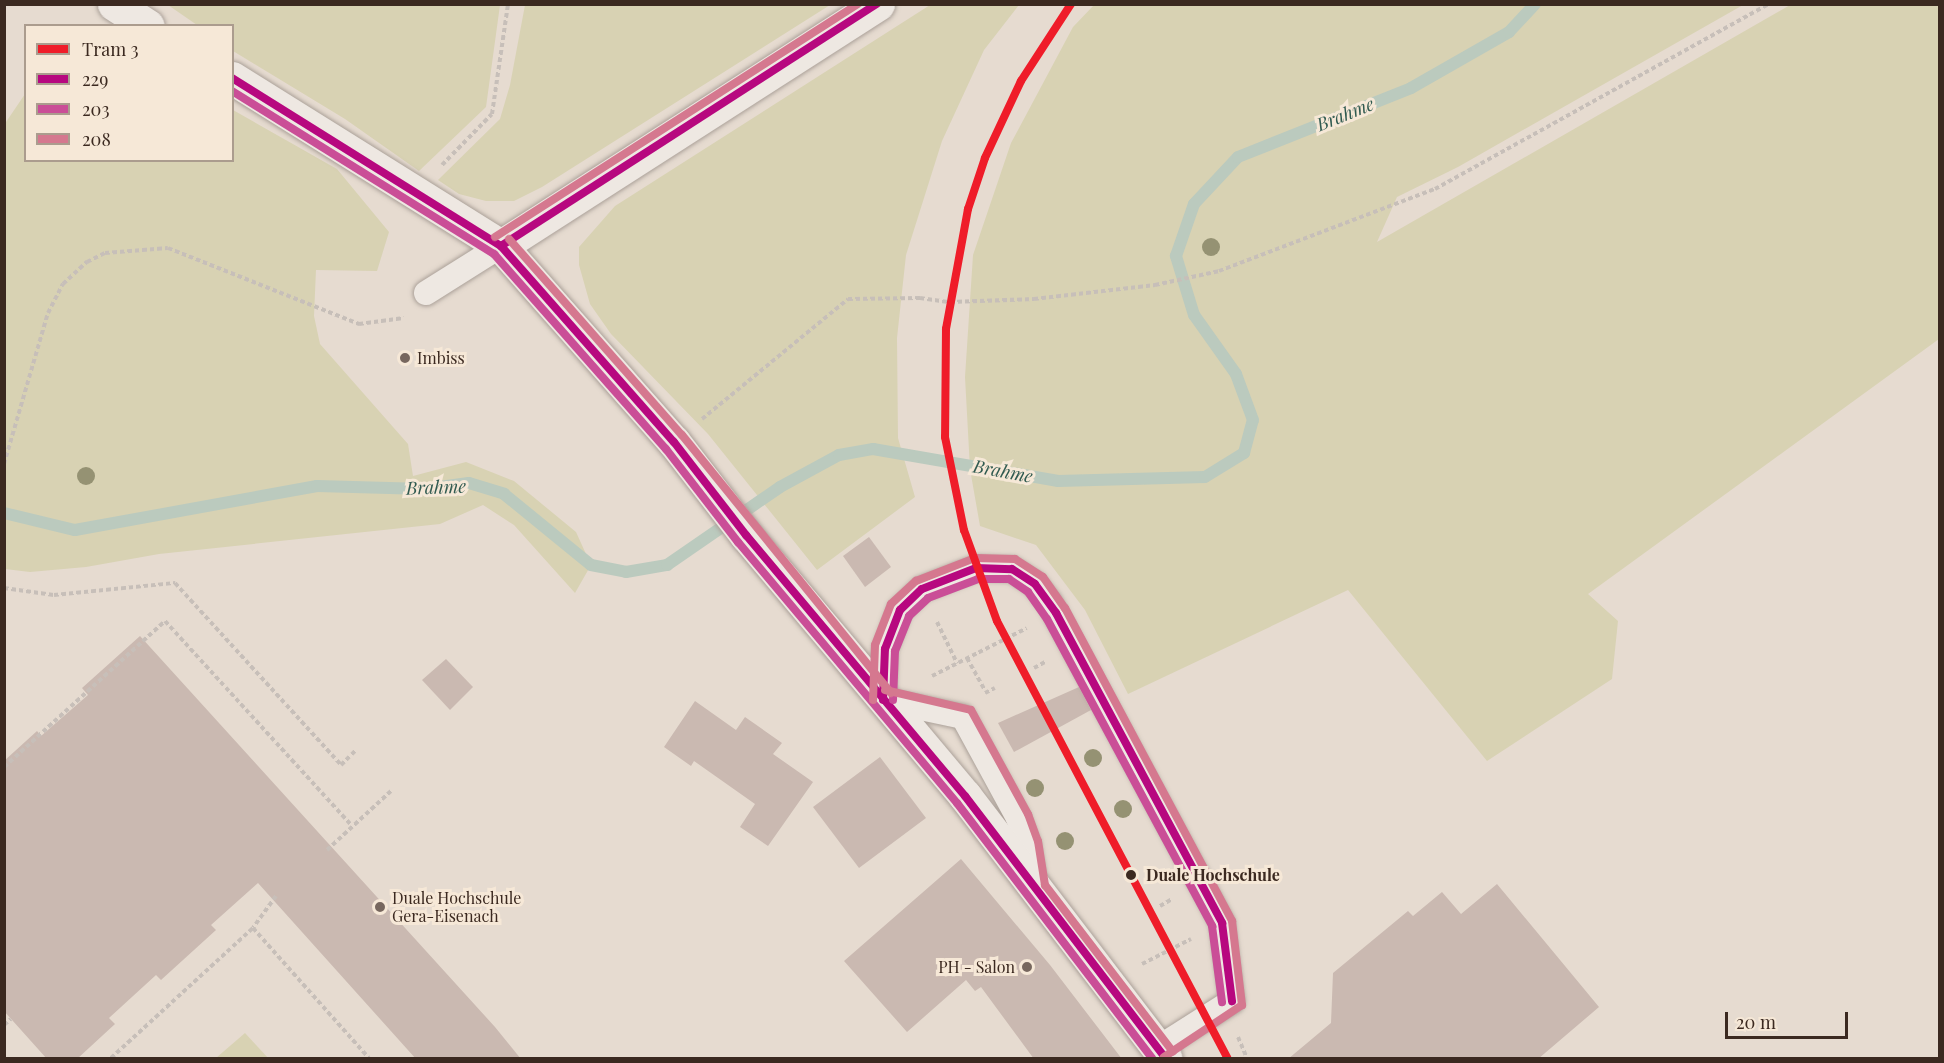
<!DOCTYPE html>
<html>
<head>
<meta charset="utf-8">
<style>
	body { margin:0 }
	#map { position:relative; width:1944px; height:1063px; overflow:hidden; background:#e6dbd0; font-family:"Playfair Display",serif }
	div>[style] { position:absolute }
	.green>* { inset:0; background:#d8d2b3 }
	.stream>* { height:12px; margin:-6px; padding:0 6px; transform-origin:6px; border-radius:6px; background:#bbcabe }
	.building>* { inset:0; background:#cab9b1 }
	.path>* { height:4px; margin-top:-2px; transform-origin:0; background:repeating-linear-gradient(90deg,#c7bfb9 0 4.5px,transparent 0 7.5px) }
	.roads { filter:drop-shadow(0 0 2px #aba199) drop-shadow(0 0 2px #aba199) }
	.lane>* { height:24px; margin:-12px; padding:0 12px; transform-origin:12px; border-radius:12px; background:#eee8e2 }
	.secondary>* { height:33px; margin:-16.5px; padding:0 16.5px; transform-origin:16.5px; border-radius:16.5px; background:#eee8e2 }
	.bus-1>* { height:8px; margin:-4px; padding:0 4px; transform-origin:4px; border-radius:4px; background:#b7087f }
	.bus-2>* { height:8px; margin:-4px; padding:0 4px; transform-origin:4px; border-radius:4px; background:#ca4e97 }
	.bus-3>* { height:8px; margin:-4px; padding:0 4px; transform-origin:4px; border-radius:4px; background:#d5788f }
	.tram-1>* { height:8px; margin:-4px; padding:0 4px; transform-origin:4px; border-radius:4px; background:#ef1c29 }
	.trees>* { width:18px; height:18px; margin:-9px; border-radius:50%; background:#959273 }
	.dots>* { width:16px; height:16px; translate:-50% -50%; box-sizing:border-box; border:3px solid #f6e8d7; border-radius:50% }
	span { translate:-50% -50%; white-space:nowrap; text-align:center; line-height:1.15; -webkit-text-stroke:6px #f6e8d7; paint-order:stroke }
	.poi-label { font-size:16px; color:#3b2920 }
	.left { translate:0 -50%; text-align:left }
	.right { translate:-100% -50%; text-align:right }
	.stop-label { font-size:16px; color:#3b2920; font-weight:700 }
	.water-label { font-size:18px; color:#305a50; font-style:italic }
	.frame { position:absolute; inset:0; border:6px solid #3b2920; pointer-events:none }
	.legend { position:absolute; left:24px; top:24px; width:210px; height:138px; box-sizing:border-box; background:#f6e8d7; border:2px solid #ab9c8e; margin:0; padding:8px 10px; list-style:none; font-size:18px; color:#3b2920 }
	.legend li { display:flex; align-items:center; gap:12px; height:30px }
	.legend b { width:30px; border:2px solid #ab9c8e }
	.scale { position:absolute; left:1725px; top:1012px; width:123px; height:27px; box-sizing:border-box; border:3px solid #3b2920; border-top:0; padding-left:8px; font-size:18px; line-height:21px; white-space:nowrap; color:#3b2920; -webkit-text-stroke:4px #f6e8d7; paint-order:stroke }
</style>
</head>
<body>
<div id="map">
	<div class="green">
		<div style="clip-path:polygon(168px 5px,500px 5px,486px 107px,419px 171px,345px 119px,233px 51px,232px 26px,197px 25px)"></div>
		<div style="clip-path:polygon(525px 5px,525px 4px,830px 5px,542px 187px,514px 201px,486px 201px,459px 194px,438px 180px,500px 119px,510px 85px)"></div>
		<div style="clip-path:polygon(930px 5px,1019px 5px,984px 50px,942px 141px,906px 255px,897px 338px,898px 438px,915px 497px,817px 570px,708px 434px,611px 334px,590px 304px,579px 265px,579px 247px,615px 206px)"></div>
		<div style="clip-path:polygon(1094px 5px,1743px 5px,1458px 167px,1397px 197px,1377px 242px,1790px 5px,1939px 5px,1939px 339px,1588px 594px,1618px 621px,1612px 679px,1487px 761px,1348px 590px,1128px 694px,1085px 610px,1036px 545px,980px 526px,970px 469px,965px 377px,973px 255px,1011px 143px,1073px 27px)"></div>
		<div style="clip-path:polygon(25px 94px,26px 160px,232px 160px,233px 110px,337px 169px,389px 232px,377px 271px,316px 270px,314px 316px,320px 344px,408px 444px,413px 476px,466px 462px,514px 481px,576px 532px,591px 565px,575px 593px,514px 525px,483px 505px,440px 524px,159px 554px,86px 567px,30px 572px,5px 569px,4px 125px)"></div>
		<div style="clip-path:polygon(245px 1033px,268px 1058px,216px 1058px)"></div>
	</div>
	<div class="stream">
		<div style="left:4px;top:513px;width:73px;rotate:13.5deg"></div>
		<div style="left:75px;top:530px;width:246px;rotate:-10.3deg"></div>
		<div style="left:317px;top:486px;width:108px;rotate:1.6deg"></div>
		<div style="left:425px;top:489px;width:44px;rotate:-7.8deg"></div>
		<div style="left:469px;top:483px;width:37px;rotate:17deg"></div>
		<div style="left:504px;top:494px;width:112px;rotate:39.2deg"></div>
		<div style="left:591px;top:565px;width:36px;rotate:11deg"></div>
		<div style="left:626px;top:572px;width:42px;rotate:-9.7deg"></div>
		<div style="left:667px;top:565px;width:137px;rotate:-34.6deg"></div>
		<div style="left:780px;top:487px;width:67px;rotate:-28.5deg"></div>
		<div style="left:839px;top:455px;width:35px;rotate:-10deg"></div>
		<div style="left:873px;top:449px;width:188px;rotate:9.8deg"></div>
		<div style="left:1058px;top:481px;width:147px;rotate:-1.6deg"></div>
		<div style="left:1205px;top:477px;width:46px;rotate:-31.6deg"></div>
		<div style="left:1244px;top:453px;width:34px;rotate:-75deg"></div>
		<div style="left:1253px;top:420px;width:49px;rotate:-110.3deg"></div>
		<div style="left:1236px;top:374px;width:72px;rotate:-125.4deg"></div>
		<div style="left:1194px;top:315px;width:62px;rotate:-107deg"></div>
		<div style="left:1176px;top:256px;width:55px;rotate:-70.9deg"></div>
		<div style="left:1194px;top:204px;width:64px;rotate:-46.9deg"></div>
		<div style="left:1238px;top:157px;width:186px;rotate:-21.7deg"></div>
		<div style="left:1411px;top:88px;width:113px;rotate:-29.7deg"></div>
		<div style="left:1509px;top:32px;width:38px;rotate:-47deg"></div>
	</div>
	<div class="building">
		<div style="clip-path:polygon(869px 537px,891px 567px,865px 587px,843px 556px)"></div>
		<div style="clip-path:polygon(140px 636px,495px 1027px,521px 1059px,416px 1059px,258px 883px,211px 925px,216px 930px,161px 980px,156px 975px,109px 1018px,115px 1024px,77px 1059px,47px 1059px,4px 1011px,4px 761px,37px 731px,41px 736px,88px 695px,82px 688px)"></div>
		<div style="clip-path:polygon(446px 659px,473px 687px,450px 710px,422px 680px)"></div>
		<div style="clip-path:polygon(1079px 687px,1091px 710px,1014px 752px,998px 723px)"></div>
		<div style="clip-path:polygon(695px 701px,736px 730px,745px 717px,782px 743px,773px 754px,813px 782px,768px 846px,740px 827px,755px 804px,694px 761px,691px 766px,664px 747px)"></div>
		<div style="clip-path:polygon(880px 757px,926px 818px,859px 868px,813px 807px)"></div>
		<div style="clip-path:polygon(961px 859px,1050px 965px,1122px 1059px,1034px 1059px,981px 987px,975px 991px,966px 980px,907px 1032px,844px 961px)"></div>
		<div style="clip-path:polygon(1497px 884px,1599px 1007px,1538px 1059px,1288px 1059px,1331px 1023px,1333px 973px,1408px 911px,1413px 916px,1442px 892px,1461px 914px)"></div>
	</div>
	<div class="path">
		<div style="left:442px;top:165px;width:71px;rotate:-45.6deg"></div>
		<div style="left:492px;top:114px;width:111px;rotate:-81.7deg"></div>
		<div style="left:702px;top:419px;width:189px;rotate:-39.4deg"></div>
		<div style="left:848px;top:299px;width:72px;rotate:-0.8deg"></div>
		<div style="left:920px;top:298px;width:30px;rotate:8deg"></div>
		<div style="left:950px;top:302px;width:84px;rotate:-2deg"></div>
		<div style="left:1034px;top:299px;width:122px;rotate:-6.6deg"></div>
		<div style="left:1155px;top:285px;width:66px;rotate:-12.3deg"></div>
		<div style="left:1219px;top:271px;width:231px;rotate:-20.8deg"></div>
		<div style="left:1435px;top:189px;width:382px;rotate:-29deg"></div>
		<div style="left:4px;top:464px;width:157px;rotate:-73.8deg"></div>
		<div style="left:48px;top:313px;width:33px;rotate:-63deg"></div>
		<div style="left:63px;top:284px;width:33px;rotate:-43deg"></div>
		<div style="left:87px;top:262px;width:20px;rotate:-27deg"></div>
		<div style="left:105px;top:253px;width:63px;rotate:-4.5deg"></div>
		<div style="left:168px;top:248px;width:206px;rotate:21.7deg"></div>
		<div style="left:359px;top:324px;width:45px;rotate:-7.6deg"></div>
		<div style="left:4px;top:588px;width:50px;rotate:8deg"></div>
		<div style="left:54px;top:595px;width:122px;rotate:-5.7deg"></div>
		<div style="left:175px;top:583px;width:246px;rotate:47.6deg"></div>
		<div style="left:341px;top:765px;width:20px;rotate:-45deg"></div>
		<div style="left:937px;top:622px;width:46px;rotate:64deg"></div>
		<div style="left:967px;top:658px;width:35px;rotate:61deg"></div>
		<div style="left:1034px;top:668px;width:13px;rotate:-29deg"></div>
		<div style="left:932px;top:676px;width:106px;rotate:-26.8deg"></div>
		<div style="left:985px;top:693px;width:11px;rotate:-27deg"></div>
		<div style="left:4px;top:767px;width:217px;rotate:-42.2deg"></div>
		<div style="left:165px;top:621px;width:277px;rotate:47.6deg"></div>
		<div style="left:327px;top:850px;width:87px;rotate:-42.7deg"></div>
		<div style="left:276px;top:896px;width:39px;rotate:126deg"></div>
		<div style="left:253px;top:928px;width:174px;rotate:48.3deg"></div>
		<div style="left:1160px;top:906px;width:14px;rotate:-30deg"></div>
		<div style="left:1142px;top:964px;width:55px;rotate:-27deg"></div>
		<div style="left:4px;top:1025px;width:9px;rotate:-41deg"></div>
		<div style="left:1238px;top:1037px;width:23px;rotate:67deg"></div>
		<div style="left:111px;top:1058px;width:193px;rotate:-42.5deg"></div>
	</div>
	<div class="roads">
		<div class="lane">
			<div style="left:426px;top:293px;width:89px;rotate:-32.1deg"></div>
			<div style="left:1035px;top:885px;width:42px;rotate:-99.7deg"></div>
			<div style="left:1028px;top:844px;width:28px;rotate:-111deg"></div>
			<div style="left:1018px;top:818px;width:115px;rotate:-118.6deg"></div>
			<div style="left:963px;top:717px;width:82px;rotate:-168deg"></div>
			<div style="left:883px;top:700px;width:51px;rotate:-87.8deg"></div>
			<div style="left:885px;top:649px;width:42px;rotate:-69deg"></div>
			<div style="left:900px;top:610px;width:30px;rotate:-44deg"></div>
			<div style="left:922px;top:589px;width:58px;rotate:-21.3deg"></div>
			<div style="left:976px;top:568px;width:36px;rotate:2deg"></div>
			<div style="left:1012px;top:569px;width:27px;rotate:33deg"></div>
			<div style="left:1035px;top:584px;width:24px;rotate:52deg"></div>
			<div style="left:1050px;top:603px;width:363px;rotate:61.7deg"></div>
			<div style="left:1222px;top:923px;width:79px;rotate:82.7deg"></div>
			<div style="left:1232px;top:1001px;width:88px;rotate:147.6deg"></div>
		</div>
		<div class="secondary">
			<div style="left:114px;top:4px;width:40px;rotate:32.9deg"></div>
			<div style="left:232px;top:78px;width:317px;rotate:32deg"></div>
			<div style="left:501px;top:246px;width:261px;rotate:48.6deg"></div>
			<div style="left:674px;top:442px;width:118px;rotate:52.3deg"></div>
			<div style="left:746px;top:535px;width:341px;rotate:50deg"></div>
			<div style="left:965px;top:796px;width:330px;rotate:52.6deg"></div>
			<div style="left:501px;top:246px;width:448px;rotate:-32.7deg"></div>
		</div>
	</div>
	<div class="bus-1">
		<div style="left:232px;top:78px;width:317px;rotate:32deg"></div>
		<div style="left:501px;top:246px;width:261px;rotate:48.6deg"></div>
		<div style="left:674px;top:442px;width:118px;rotate:52.3deg"></div>
		<div style="left:746px;top:535px;width:341px;rotate:50deg"></div>
		<div style="left:965px;top:796px;width:330px;rotate:52.6deg"></div>
		<div style="left:501px;top:246px;width:447px;rotate:-32.8deg"></div>
		<div style="left:883px;top:700px;width:51px;rotate:-87.8deg"></div>
		<div style="left:885px;top:649px;width:42px;rotate:-69deg"></div>
		<div style="left:900px;top:610px;width:30px;rotate:-44deg"></div>
		<div style="left:922px;top:589px;width:58px;rotate:-21.3deg"></div>
		<div style="left:976px;top:568px;width:36px;rotate:2deg"></div>
		<div style="left:1012px;top:569px;width:27px;rotate:33deg"></div>
		<div style="left:1035px;top:584px;width:36px;rotate:54deg"></div>
		<div style="left:1056px;top:613px;width:352px;rotate:61.8deg"></div>
		<div style="left:1222px;top:923px;width:79px;rotate:82.7deg"></div>
	</div>
	<div class="bus-2">
		<div style="left:232px;top:91px;width:309px;rotate:31.9deg"></div>
		<div style="left:494px;top:254px;width:260px;rotate:48.6deg"></div>
		<div style="left:666px;top:449px;width:118px;rotate:52.3deg"></div>
		<div style="left:738px;top:542px;width:341px;rotate:50deg"></div>
		<div style="left:957px;top:803px;width:321px;rotate:52.6deg"></div>
		<div style="left:893px;top:700px;width:49px;rotate:-87.7deg"></div>
		<div style="left:895px;top:651px;width:38px;rotate:-68deg"></div>
		<div style="left:909px;top:616px;width:26px;rotate:-43deg"></div>
		<div style="left:928px;top:598px;width:53px;rotate:-20.8deg"></div>
		<div style="left:978px;top:579px;width:31px"></div>
		<div style="left:1009px;top:579px;width:23px;rotate:34deg"></div>
		<div style="left:1028px;top:592px;width:33px;rotate:55deg"></div>
		<div style="left:1047px;top:619px;width:349px;rotate:61.7deg"></div>
		<div style="left:1212px;top:926px;width:77px;rotate:82.5deg"></div>
	</div>
	<div class="bus-3">
		<div style="left:495px;top:237px;width:431px;rotate:-32.7deg"></div>
		<div style="left:509px;top:239px;width:261px;rotate:48.6deg"></div>
		<div style="left:682px;top:435px;width:332px;rotate:51deg"></div>
		<div style="left:885px;top:690px;width:88px;rotate:13.1deg"></div>
		<div style="left:971px;top:710px;width:119px;rotate:61.3deg"></div>
		<div style="left:1028px;top:814px;width:29px;rotate:70deg"></div>
		<div style="left:1038px;top:841px;width:45px;rotate:81deg"></div>
		<div style="left:1045px;top:885px;width:210px;rotate:52.5deg"></div>
		<div style="left:873px;top:700px;width:55px;rotate:-87.9deg"></div>
		<div style="left:875px;top:645px;width:44px;rotate:-68.7deg"></div>
		<div style="left:891px;top:604px;width:34px;rotate:-43deg"></div>
		<div style="left:916px;top:581px;width:63px;rotate:-21.3deg"></div>
		<div style="left:975px;top:558px;width:40px;rotate:1.4deg"></div>
		<div style="left:1015px;top:559px;width:33px;rotate:33deg"></div>
		<div style="left:1043px;top:577px;width:38px;rotate:55deg"></div>
		<div style="left:1065px;top:608px;width:355px;rotate:61.9deg"></div>
		<div style="left:1232px;top:921px;width:85px;rotate:83.2deg"></div>
		<div style="left:1242px;top:1005px;width:94px;rotate:146.3deg"></div>
	</div>
	<div class="tram-1">
		<div style="left:1071px;top:4px;width:92px;rotate:123deg"></div>
		<div style="left:1021px;top:81px;width:85px;rotate:115.1deg"></div>
		<div style="left:985px;top:158px;width:54px;rotate:108.4deg"></div>
		<div style="left:968px;top:209px;width:122px;rotate:100.4deg"></div>
		<div style="left:946px;top:329px;width:108px;rotate:90.5deg"></div>
		<div style="left:945px;top:437px;width:95px;rotate:78.5deg"></div>
		<div style="left:964px;top:530px;width:97px;rotate:70.1deg"></div>
		<div style="left:997px;top:621px;width:494px;rotate:62.2deg"></div>
	</div>
	<div class="trees">
		<div style="left:1211px;top:247px"></div>
		<div style="left:86px;top:476px"></div>
		<div style="left:1093px;top:758px"></div>
		<div style="left:1035px;top:788px"></div>
		<div style="left:1123px;top:809px"></div>
		<div style="left:1065px;top:841px"></div>
	</div>
	<div class="dots">
		<div style="left:405px;top:358px;background:#77675e"></div>
		<div style="left:1131px;top:875px;background:#3b2920"></div>
		<div style="left:380px;top:907px;background:#77675e"></div>
		<div style="left:1027px;top:967px;background:#77675e"></div>
	</div>
	<div class="poi-label">
		<span class="left" style="left:417px;top:358px">Imbiss</span>
		<span class="left" style="left:392px;top:907px">Duale Hochschule<br>Gera-Eisenach</span>
		<span class="right" style="left:1015px;top:967px">PH - Salon</span>
	</div>
	<div class="stop-label">
		<span class="left" style="left:1146px;top:875px">Duale Hochschule</span>
	</div>
	<div class="water-label">
		<span style="left:1345px;top:114px;rotate:-22deg">Brahme</span>
		<span style="left:1003px;top:471px;rotate:10deg">Brahme</span>
		<span style="left:436px;top:487px;rotate:-2deg">Brahme</span>
	</div>
	<div class="frame"></div>
	<ul class="legend">
	<li><b style="height:8px;background:#ef1c29"></b>Tram 3</li>
	<li><b style="height:8px;background:#b7087f"></b>229</li>
	<li><b style="height:8px;background:#ca4e97"></b>203</li>
	<li><b style="height:8px;background:#d5788f"></b>208</li>
	</ul>
	<div class="scale">20 m</div>
</div>
</body>
</html>
